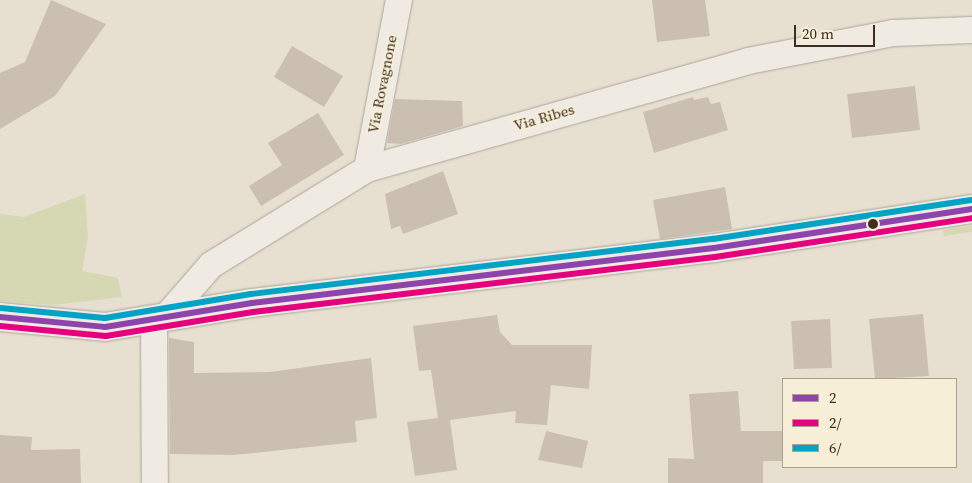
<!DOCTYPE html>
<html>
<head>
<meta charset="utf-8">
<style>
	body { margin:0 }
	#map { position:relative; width:972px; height:483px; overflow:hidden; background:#e7e0d1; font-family:"Source Serif 4",serif }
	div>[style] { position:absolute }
	.green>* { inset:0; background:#d6d7b3 }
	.building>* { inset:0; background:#cbbfb2 }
	.roads { filter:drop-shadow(0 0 1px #ada599) drop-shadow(0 0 1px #ada599) }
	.street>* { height:26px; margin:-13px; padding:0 13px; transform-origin:13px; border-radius:13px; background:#efebe3 }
	.secondary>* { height:28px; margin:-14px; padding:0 14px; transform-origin:14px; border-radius:14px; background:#efebe3 }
	.bus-1>* { height:6px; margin:-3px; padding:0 3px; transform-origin:3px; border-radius:3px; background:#8e44ad }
	.bus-2>* { height:6px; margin:-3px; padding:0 3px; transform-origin:3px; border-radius:3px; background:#e5007d }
	.bus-3>* { height:6px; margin:-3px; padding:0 3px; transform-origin:3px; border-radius:3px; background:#03a3c5 }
	.dots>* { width:14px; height:14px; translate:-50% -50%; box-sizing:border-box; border:2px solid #f7eed8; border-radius:50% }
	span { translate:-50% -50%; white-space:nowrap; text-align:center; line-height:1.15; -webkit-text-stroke:4px #f7eed8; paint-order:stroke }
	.street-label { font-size:15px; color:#3d2e20 }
	.legend { position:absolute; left:782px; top:378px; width:175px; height:90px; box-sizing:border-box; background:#f7eed8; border:1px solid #ada18e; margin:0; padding:6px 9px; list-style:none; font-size:15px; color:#3d2e20 }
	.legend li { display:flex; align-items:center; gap:10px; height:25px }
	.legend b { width:25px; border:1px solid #ada18e }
	.scale { position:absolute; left:794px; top:25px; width:81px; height:22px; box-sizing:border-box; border:2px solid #3d2e20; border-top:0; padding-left:6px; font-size:15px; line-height:18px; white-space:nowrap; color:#3d2e20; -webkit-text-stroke:4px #f7eed8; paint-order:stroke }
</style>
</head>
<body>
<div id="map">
	<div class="green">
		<div style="clip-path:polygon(85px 194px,88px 237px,82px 271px,118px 278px,122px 297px,53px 305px,0 301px,0 214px,24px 217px)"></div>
		<div style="clip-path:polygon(972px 226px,972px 232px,944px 236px,943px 230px)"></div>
	</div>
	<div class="building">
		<div style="clip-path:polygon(51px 0,106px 24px,55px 96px,0 129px,0 73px,25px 62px)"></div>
		<div style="clip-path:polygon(652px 0,705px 0,710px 36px,657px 42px)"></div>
		<div style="clip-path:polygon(292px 46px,343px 76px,324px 107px,274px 77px)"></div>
		<div style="clip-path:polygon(915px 86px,920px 130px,852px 138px,847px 94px)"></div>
		<div style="clip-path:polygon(693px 97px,694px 100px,708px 97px,711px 104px,720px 102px,728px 130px,654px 153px,643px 112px)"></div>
		<div style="clip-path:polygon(395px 99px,462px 101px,463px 126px,401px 144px,387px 143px)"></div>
		<div style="clip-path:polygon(318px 113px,344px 155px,261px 206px,249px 186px,282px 165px,268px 143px)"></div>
		<div style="clip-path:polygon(443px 171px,458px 214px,403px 234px,400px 226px,391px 229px,385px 194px)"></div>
		<div style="clip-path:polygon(725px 187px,732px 229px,660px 239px,653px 200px)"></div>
		<div style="clip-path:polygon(923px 314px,929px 376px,875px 379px,869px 319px)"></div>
		<div style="clip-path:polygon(497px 315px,500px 332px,512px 345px,592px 345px,589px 389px,551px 385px,547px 425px,515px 423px,516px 411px,450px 420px,457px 470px,415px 476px,407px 422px,438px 418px,431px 370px,419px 371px,413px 326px)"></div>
		<div style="clip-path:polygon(830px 319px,832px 368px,794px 369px,791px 321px)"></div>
		<div style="clip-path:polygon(169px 338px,194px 342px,194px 373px,270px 372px,371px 358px,377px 418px,355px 421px,357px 442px,234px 455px,170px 454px)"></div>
		<div style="clip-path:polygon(738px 391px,741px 431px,783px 431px,783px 461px,763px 461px,763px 483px,668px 483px,668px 458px,694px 459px,689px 394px)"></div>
		<div style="clip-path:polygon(546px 431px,588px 441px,582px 468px,538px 460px)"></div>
		<div style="clip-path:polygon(0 435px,32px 437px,31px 450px,80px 449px,81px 483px,0 483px)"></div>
	</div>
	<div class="roads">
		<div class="street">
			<div style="left:367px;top:169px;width:172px;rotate:-79.3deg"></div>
			<div style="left:165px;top:318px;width:70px;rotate:-49deg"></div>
			<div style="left:211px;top:265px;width:183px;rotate:-31.6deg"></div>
			<div style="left:367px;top:169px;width:396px;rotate:-15.8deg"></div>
			<div style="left:748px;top:61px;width:148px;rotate:-10.9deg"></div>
			<div style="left:893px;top:33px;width:79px;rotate:-2.2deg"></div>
			<div style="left:154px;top:319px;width:164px;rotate:89.7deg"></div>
		</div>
		<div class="secondary">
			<div style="left:0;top:317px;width:105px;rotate:5.4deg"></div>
			<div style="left:105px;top:327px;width:149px;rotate:-9.3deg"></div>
			<div style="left:252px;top:303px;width:465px;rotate:-6.8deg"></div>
			<div style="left:714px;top:248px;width:261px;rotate:-8.6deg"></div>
		</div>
	</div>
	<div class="bus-1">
		<div style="left:0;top:317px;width:105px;rotate:5.4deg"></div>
		<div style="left:105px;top:327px;width:149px;rotate:-9.3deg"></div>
		<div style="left:252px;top:303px;width:465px;rotate:-6.8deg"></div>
		<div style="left:714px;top:248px;width:261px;rotate:-8.6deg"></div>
	</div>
	<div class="bus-2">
		<div style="left:0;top:326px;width:106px;rotate:5.4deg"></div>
		<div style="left:106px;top:336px;width:149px;rotate:-9.3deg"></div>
		<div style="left:253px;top:312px;width:465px;rotate:-6.8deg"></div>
		<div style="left:715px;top:257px;width:260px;rotate:-8.6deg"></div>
	</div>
	<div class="bus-3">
		<div style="left:1px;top:308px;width:104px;rotate:5.5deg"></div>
		<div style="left:105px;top:318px;width:148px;rotate:-9.3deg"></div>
		<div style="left:251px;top:294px;width:465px;rotate:-6.8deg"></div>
		<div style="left:713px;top:239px;width:261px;rotate:-8.6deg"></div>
	</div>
	<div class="dots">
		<div style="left:873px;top:224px;background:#3d2e20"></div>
	</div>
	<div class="street-label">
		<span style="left:382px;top:84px;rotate:-79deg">Via Rovagnone</span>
		<span style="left:544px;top:117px;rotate:-16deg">Via Ribes</span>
	</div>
	<ul class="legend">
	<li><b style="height:6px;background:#8e44ad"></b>2</li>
	<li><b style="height:6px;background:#e5007d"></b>2/</li>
	<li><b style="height:6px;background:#03a3c5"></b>6/</li>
	</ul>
	<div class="scale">20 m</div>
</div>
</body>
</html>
